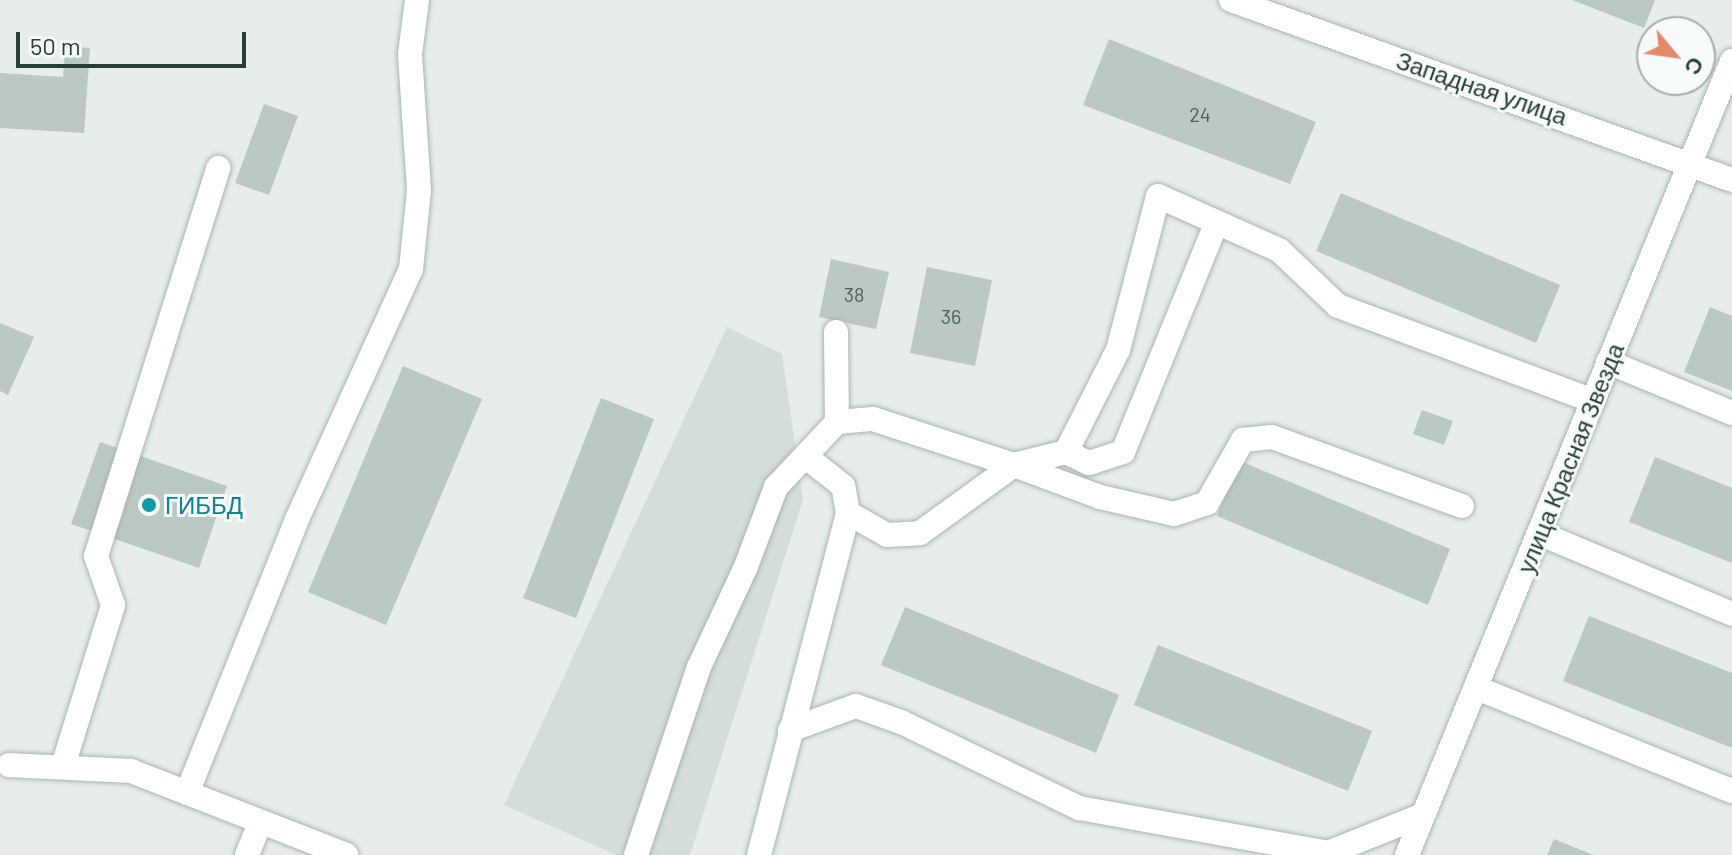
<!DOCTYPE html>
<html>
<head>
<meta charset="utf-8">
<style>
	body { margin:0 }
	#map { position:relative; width:1732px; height:855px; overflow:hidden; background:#e6edea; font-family:Barlow,sans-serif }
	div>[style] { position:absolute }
	.built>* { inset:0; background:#d4ddd9 }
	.building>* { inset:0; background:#bbc8c3 }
	.roads { filter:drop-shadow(0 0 2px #a9b5b1) drop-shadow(0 0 2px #a9b5b1) }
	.minor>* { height:24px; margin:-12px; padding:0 12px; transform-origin:12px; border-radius:12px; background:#fff }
	.dots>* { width:22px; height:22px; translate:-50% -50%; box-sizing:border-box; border:4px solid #f6faf8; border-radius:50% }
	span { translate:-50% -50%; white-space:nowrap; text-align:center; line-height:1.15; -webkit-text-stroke:6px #f6faf8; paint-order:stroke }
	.number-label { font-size:20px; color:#4b605a }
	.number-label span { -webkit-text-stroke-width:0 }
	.street-label { font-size:24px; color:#263e37 }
	.culture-label { font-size:24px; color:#0d838f }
	.left { translate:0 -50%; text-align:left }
	.north { position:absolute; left:1636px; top:16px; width:80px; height:80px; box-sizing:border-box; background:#f6faf8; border:2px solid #a3afab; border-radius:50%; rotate:119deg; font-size:22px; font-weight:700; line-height:32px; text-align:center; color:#263e37 }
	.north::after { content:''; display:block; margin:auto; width:28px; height:36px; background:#e6896b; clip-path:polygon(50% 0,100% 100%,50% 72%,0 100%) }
	.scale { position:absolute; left:16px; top:32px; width:230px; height:36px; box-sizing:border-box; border:4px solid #263e37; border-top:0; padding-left:10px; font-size:24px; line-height:28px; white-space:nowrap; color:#263e37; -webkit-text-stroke:6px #f6faf8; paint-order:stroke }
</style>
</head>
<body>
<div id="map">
	<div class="built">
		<div style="clip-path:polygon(727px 327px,782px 354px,803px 500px,690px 855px,616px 855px,504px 805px)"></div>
	</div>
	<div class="building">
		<div style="clip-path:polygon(1572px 0,1655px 0,1644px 28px)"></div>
		<div style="clip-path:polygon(1109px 39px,1316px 122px,1290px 184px,1083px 105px)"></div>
		<div style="clip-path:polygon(65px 46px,90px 48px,84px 133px,0 128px,0 73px,63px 77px)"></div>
		<div style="clip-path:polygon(264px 104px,298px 116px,269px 195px,235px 183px)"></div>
		<div style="clip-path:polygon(1341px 193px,1560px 285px,1536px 343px,1316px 251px)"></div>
		<div style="clip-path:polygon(831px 259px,889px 272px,876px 329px,819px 317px)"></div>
		<div style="clip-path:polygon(927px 267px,992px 280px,975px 366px,910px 353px)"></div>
		<div style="clip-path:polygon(1710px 307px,1732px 316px,1732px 391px,1684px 372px)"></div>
		<div style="clip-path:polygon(0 323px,34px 337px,8px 395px,0 391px)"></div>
		<div style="clip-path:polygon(403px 366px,482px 399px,386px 625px,308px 592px)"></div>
		<div style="clip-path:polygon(601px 398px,654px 419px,576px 618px,523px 598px)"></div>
		<div style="clip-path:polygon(1422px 410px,1453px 421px,1444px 445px,1413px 434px)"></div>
		<div style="clip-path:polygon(100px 442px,227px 486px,199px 568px,71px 524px)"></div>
		<div style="clip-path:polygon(1655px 457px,1732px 488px,1732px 563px,1629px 522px)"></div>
		<div style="clip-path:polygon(1240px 461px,1450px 549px,1428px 605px,1217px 516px)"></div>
		<div style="clip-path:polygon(905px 607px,1119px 695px,1096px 753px,881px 665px)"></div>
		<div style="clip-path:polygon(1589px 616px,1732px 673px,1732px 748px,1563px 681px)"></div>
		<div style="clip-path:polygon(1158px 645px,1372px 731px,1348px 791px,1134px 705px)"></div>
		<div style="clip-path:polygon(1554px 839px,1593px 855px,1547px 855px)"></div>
	</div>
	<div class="roads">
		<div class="minor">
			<div style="left:1231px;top:0;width:532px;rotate:19.76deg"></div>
			<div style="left:836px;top:332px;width:90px;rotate:89.4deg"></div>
			<div style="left:1608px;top:362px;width:134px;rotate:22.4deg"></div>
			<div style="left:1066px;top:452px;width:25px;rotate:26deg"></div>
			<div style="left:1089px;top:463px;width:36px;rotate:-18deg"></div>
			<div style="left:1123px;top:452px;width:248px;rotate:-67.8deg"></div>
			<div style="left:848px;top:513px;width:45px;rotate:29.4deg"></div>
			<div style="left:887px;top:535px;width:33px;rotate:-3deg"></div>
			<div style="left:920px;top:533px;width:116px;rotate:-35.9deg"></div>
			<div style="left:1014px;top:465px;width:92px;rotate:20.4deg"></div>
			<div style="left:1100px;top:497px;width:76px;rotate:12.9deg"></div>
			<div style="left:1174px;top:514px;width:35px;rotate:-18deg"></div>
			<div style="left:1207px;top:503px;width:73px;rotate:-60.3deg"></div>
			<div style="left:1243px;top:440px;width:29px;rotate:-6deg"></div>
			<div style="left:1272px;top:437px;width:202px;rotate:20deg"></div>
			<div style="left:1541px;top:534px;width:207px;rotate:22.7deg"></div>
			<div style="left:1477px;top:688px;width:275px;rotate:22deg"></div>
			<div style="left:790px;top:730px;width:70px;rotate:-20deg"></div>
			<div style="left:856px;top:706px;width:48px;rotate:19.6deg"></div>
			<div style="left:901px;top:722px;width:198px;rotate:25.8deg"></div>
			<div style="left:1079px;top:808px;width:253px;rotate:10.2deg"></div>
			<div style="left:1328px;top:853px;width:102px;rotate:-21.8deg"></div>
			<div style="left:9px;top:765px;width:122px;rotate:2.8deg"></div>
			<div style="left:131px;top:771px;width:231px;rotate:21.3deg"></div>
			<div style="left:63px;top:766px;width:169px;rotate:-72.7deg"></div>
			<div style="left:113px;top:605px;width:52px;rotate:-109.1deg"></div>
			<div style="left:96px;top:556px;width:407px;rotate:-72.5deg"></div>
			<div style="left:187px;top:793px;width:297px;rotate:-68.1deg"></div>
			<div style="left:298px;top:517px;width:273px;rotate:-65.5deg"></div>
			<div style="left:411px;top:269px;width:79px;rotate:-84.2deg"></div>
			<div style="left:419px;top:190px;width:136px;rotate:-93.8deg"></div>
			<div style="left:410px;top:54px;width:54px;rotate:-82.6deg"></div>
			<div style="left:247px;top:855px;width:35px;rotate:-68deg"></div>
			<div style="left:636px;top:855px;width:198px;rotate:-71.5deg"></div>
			<div style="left:699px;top:667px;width:108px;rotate:-64.9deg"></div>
			<div style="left:745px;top:569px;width:88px;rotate:-69.3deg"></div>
			<div style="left:776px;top:487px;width:89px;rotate:-46.8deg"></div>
			<div style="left:837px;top:422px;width:36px;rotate:-5deg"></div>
			<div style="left:873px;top:419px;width:148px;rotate:18.1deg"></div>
			<div style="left:1014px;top:465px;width:54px;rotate:-14deg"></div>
			<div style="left:1066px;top:452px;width:114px;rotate:-63deg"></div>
			<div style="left:1118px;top:350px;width:159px;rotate:-75.4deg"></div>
			<div style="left:1158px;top:196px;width:133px;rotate:24.1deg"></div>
			<div style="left:1279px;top:250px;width:81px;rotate:43.5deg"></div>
			<div style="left:1338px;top:306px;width:272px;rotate:20.4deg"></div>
			<div style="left:759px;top:855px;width:353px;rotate:-75.4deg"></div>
			<div style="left:848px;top:513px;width:27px;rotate:-100deg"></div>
			<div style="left:843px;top:486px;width:48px;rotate:-141.7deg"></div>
			<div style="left:1407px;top:855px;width:858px;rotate:-67.74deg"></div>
		</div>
	</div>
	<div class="dots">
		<div style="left:149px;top:505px;background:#0f9aa8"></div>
	</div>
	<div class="number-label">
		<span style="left:1200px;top:114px">24</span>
		<span style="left:854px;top:294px">38</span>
		<span style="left:951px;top:316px">36</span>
	</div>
	<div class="street-label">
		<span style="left:1482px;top:88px;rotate:19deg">Западная улица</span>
		<span style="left:1570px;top:458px;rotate:-68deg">улица Красная Звезда</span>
	</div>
	<div class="culture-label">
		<span class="left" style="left:165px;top:505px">ГИББД</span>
	</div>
	<div class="north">С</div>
	<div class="scale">50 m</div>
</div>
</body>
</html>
